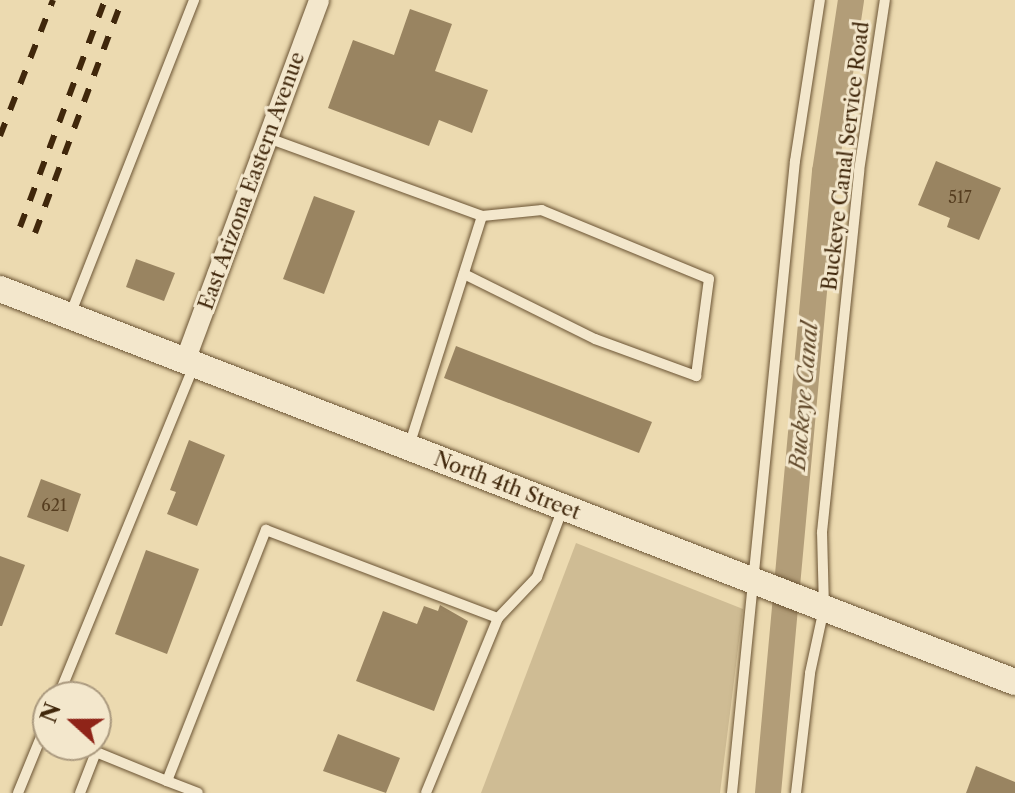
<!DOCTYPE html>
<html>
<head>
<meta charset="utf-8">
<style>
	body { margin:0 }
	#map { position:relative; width:1015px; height:793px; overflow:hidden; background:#ecdab0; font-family:"Libre Caslon Text",serif }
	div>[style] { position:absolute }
	.green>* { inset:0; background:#cfbc94 }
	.canal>* { height:26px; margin:-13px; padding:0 13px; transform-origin:13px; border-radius:13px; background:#b29d78 }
	.building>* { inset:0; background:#998461 }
	.roads { filter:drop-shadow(0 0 2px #6b5434) drop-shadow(0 0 2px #6b5434) }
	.service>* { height:10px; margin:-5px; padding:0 5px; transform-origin:5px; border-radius:5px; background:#f3e7cc }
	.minor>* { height:20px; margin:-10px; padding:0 10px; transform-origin:10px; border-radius:10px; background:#f3e7cc }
	.tertiary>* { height:26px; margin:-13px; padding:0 13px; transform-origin:13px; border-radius:13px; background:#f3e7cc }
	.rail>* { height:6px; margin-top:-3px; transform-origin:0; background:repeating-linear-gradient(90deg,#40270b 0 14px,transparent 0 28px) }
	span { translate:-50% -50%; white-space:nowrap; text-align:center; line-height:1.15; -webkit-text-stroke:6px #f3e7cc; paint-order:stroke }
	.number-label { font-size:16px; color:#563e20 }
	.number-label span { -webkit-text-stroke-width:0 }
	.street-label { font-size:20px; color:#40270b }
	.water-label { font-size:22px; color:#624a2c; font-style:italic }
	.north { position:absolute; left:32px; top:681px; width:80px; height:80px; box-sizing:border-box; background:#f3e7cc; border:2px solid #ab9a7f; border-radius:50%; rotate:291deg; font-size:22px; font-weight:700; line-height:32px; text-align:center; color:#40270b }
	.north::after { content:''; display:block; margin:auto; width:28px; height:36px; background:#8f2418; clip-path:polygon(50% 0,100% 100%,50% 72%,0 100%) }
</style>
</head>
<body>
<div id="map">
	<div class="green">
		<div style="clip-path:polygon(576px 543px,743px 609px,720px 793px,481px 793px)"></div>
	</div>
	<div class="canal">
		<div style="left:768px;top:793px;width:624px;rotate:-84.76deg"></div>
		<div style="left:825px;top:172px;width:174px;rotate:-81.4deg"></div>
	</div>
	<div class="building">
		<div style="clip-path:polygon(410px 9px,452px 24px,435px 71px,488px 90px,472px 133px,439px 120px,429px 146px,328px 108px,353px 40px,394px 55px)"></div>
		<div style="clip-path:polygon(936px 161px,1001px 188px,979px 240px,947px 227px,950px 218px,918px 205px)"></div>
		<div style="clip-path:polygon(314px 196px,355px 211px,324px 294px,283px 279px)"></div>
		<div style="clip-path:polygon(136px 259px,175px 273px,164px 301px,126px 287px)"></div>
		<div style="clip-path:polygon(456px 346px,652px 422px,639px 453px,444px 378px)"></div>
		<div style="clip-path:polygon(189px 440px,225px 455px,197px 526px,167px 514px,176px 492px,170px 490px)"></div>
		<div style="clip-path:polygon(41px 479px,81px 494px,68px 532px,27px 517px)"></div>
		<div style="clip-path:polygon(146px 550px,199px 569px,167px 654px,115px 634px)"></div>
		<div style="clip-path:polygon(0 556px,25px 565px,2px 626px,0 626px)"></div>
		<div style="clip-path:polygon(440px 605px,468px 621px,434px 711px,356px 681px,383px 611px,417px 624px,424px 606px,438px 611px)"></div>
		<div style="clip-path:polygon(338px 734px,400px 758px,386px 793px,323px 771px)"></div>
		<div style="clip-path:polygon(976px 766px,1015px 782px,1015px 793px,966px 793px)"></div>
	</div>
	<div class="roads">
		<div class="service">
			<div style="left:268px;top:138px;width:228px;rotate:20deg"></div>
			<div style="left:482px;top:216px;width:241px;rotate:107.6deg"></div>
			<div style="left:464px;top:274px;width:146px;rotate:26.4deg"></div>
			<div style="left:595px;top:339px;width:108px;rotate:20.1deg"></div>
			<div style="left:696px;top:376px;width:98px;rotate:-82.4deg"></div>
			<div style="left:709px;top:279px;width:181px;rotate:-157.6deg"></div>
			<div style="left:542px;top:210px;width:60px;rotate:174.3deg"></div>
			<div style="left:70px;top:315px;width:339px;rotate:-68.5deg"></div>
			<div style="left:498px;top:618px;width:57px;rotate:-46.4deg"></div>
			<div style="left:537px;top:577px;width:74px;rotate:-69.4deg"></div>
			<div style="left:58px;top:697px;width:358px;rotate:-67.7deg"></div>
			<div style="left:167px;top:781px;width:33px;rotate:21deg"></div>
			<div style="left:18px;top:793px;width:79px;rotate:-67.7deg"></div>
			<div style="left:80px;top:793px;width:44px;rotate:-68.7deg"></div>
			<div style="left:96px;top:752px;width:77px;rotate:22.2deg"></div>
			<div style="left:167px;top:781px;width:270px;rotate:-68.5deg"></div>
			<div style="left:266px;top:530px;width:248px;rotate:20.8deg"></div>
			<div style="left:498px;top:618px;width:189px;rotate:112.4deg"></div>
			<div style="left:732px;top:793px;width:635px;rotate:-84.31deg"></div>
			<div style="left:795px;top:161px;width:163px;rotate:-81.2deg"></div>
			<div style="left:796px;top:793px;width:121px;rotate:-83.3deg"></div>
			<div style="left:810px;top:673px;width:66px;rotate:-77.8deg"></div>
			<div style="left:824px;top:608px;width:76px;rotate:-91.5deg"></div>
			<div style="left:822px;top:532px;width:363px;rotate:-84.1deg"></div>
			<div style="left:859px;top:171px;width:173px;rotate:-81.4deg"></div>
		</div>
		<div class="minor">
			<div style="left:185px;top:361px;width:385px;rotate:-69.6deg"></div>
		</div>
		<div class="tertiary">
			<div style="left:0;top:289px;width:1088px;rotate:21.17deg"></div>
		</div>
	</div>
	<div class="rail">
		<div style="left:0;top:136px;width:146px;rotate:-68.7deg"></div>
		<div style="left:20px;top:227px;width:242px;rotate:-69.5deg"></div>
		<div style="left:35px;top:233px;width:249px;rotate:-69.5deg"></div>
	</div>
	<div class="number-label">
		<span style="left:960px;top:197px">517</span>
		<span style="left:54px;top:505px">621</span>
	</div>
	<div class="street-label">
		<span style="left:846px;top:156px;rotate:-83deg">Buckeye Canal Service Road</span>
		<span style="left:252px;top:181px;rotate:-70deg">East Arizona Eastern Avenue</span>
		<span style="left:507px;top:486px;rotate:21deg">North 4th Street</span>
	</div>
	<div class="water-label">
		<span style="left:804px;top:396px;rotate:-85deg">Buckeye Canal</span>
	</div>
	<div class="north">N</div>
</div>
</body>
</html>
